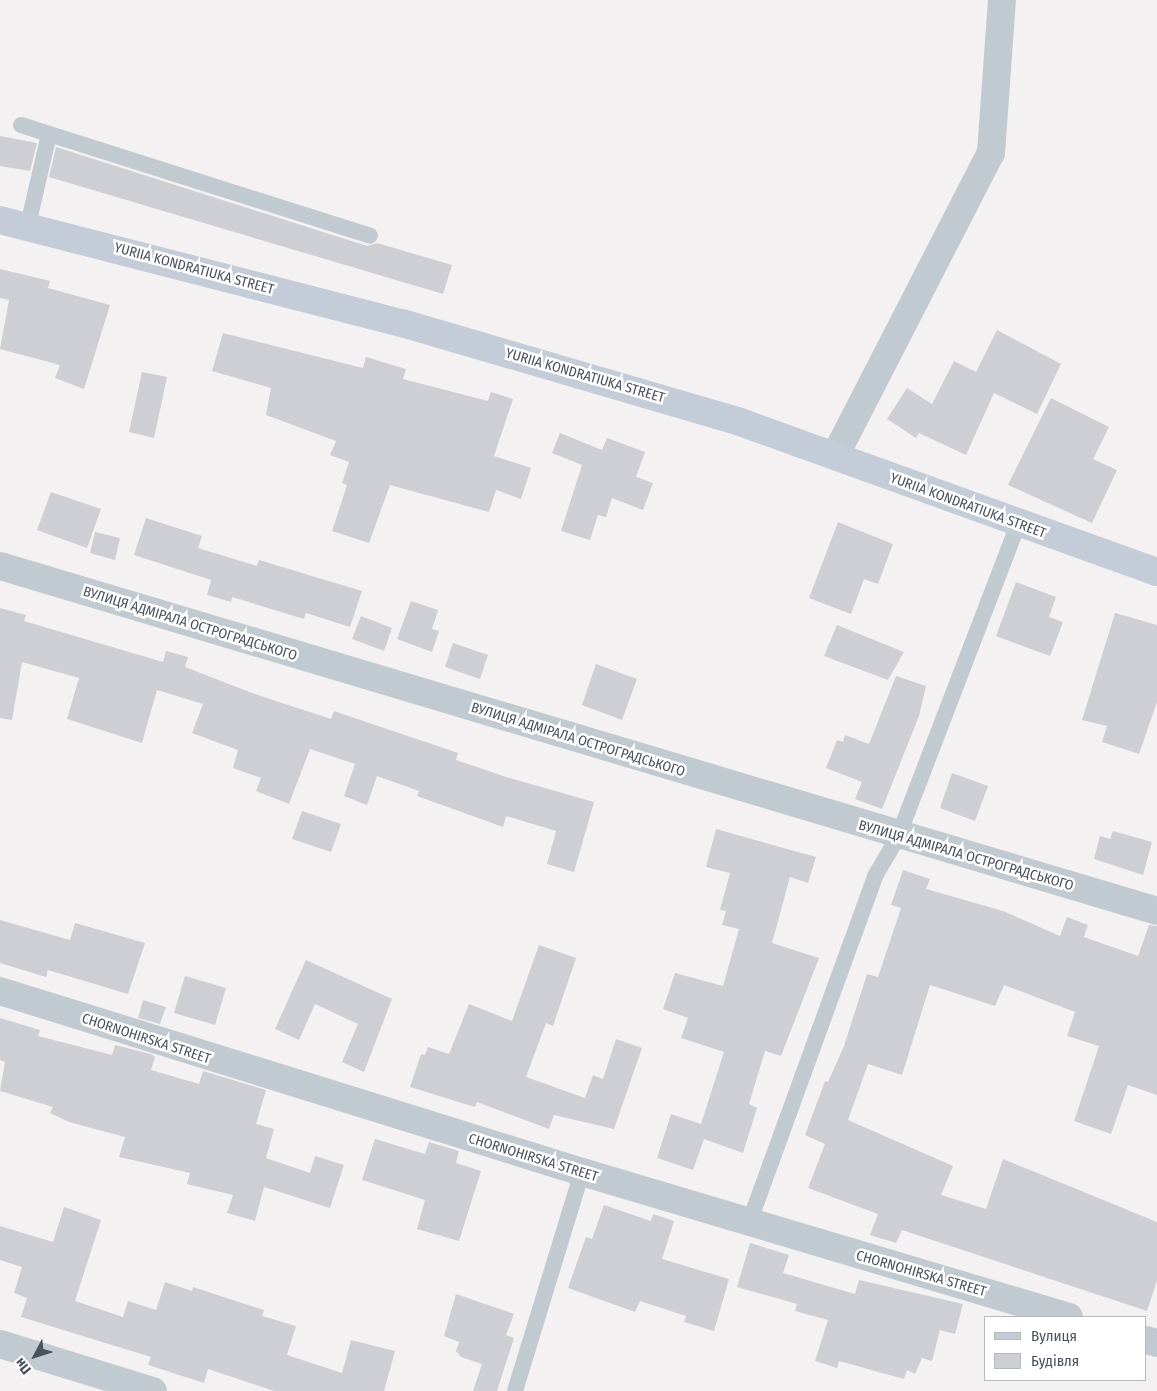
<!DOCTYPE html>
<html>
<head>
<meta charset="utf-8">
<style>
	body { margin:0 }
	#map { position:relative; width:1157px; height:1391px; overflow:hidden; background:#f3f1f1; font-family:"Fira Sans Condensed",sans-serif }
	div>[style] { position:absolute }
	.building>* { inset:0; background:#cecfd5 }
	.lane>* { height:16px; margin:-8px; padding:0 8px; transform-origin:8px; border-radius:8px; background:#c2cad1 }
	.street>* { height:28px; margin:-14px; padding:0 14px; transform-origin:14px; border-radius:14px; background:#c2cad1 }
	.secondary>* { height:28px; margin:-14px; padding:0 14px; transform-origin:14px; border-radius:14px; background:#c4ccd8 }
	span { translate:-50% -50%; white-space:nowrap; text-align:center; line-height:1.15; -webkit-text-stroke:5px #fff; paint-order:stroke }
	.street-label { font-size:14px; color:#49525d }
	.legend { position:absolute; left:984px; top:1316px; width:162px; height:65px; box-sizing:border-box; background:#fff; border:1px solid #b6babe; margin:0; padding:6px 9px; list-style:none; font-size:15px; color:#49525d }
	.legend li { display:flex; align-items:center; gap:10px; height:25px }
	.legend b { width:25px; border:1px solid #b6babe }
	.north { position:absolute; left:10px; top:1331px; width:50px; height:50px; -webkit-text-stroke:4px #fff; paint-order:stroke; rotate:230deg; font-size:14px; font-weight:700; line-height:20px; text-align:center; color:#49525d }
	.north::after { content:''; display:block; margin:auto; width:18px; height:22px; background:#49525d; clip-path:polygon(50% 0,100% 100%,50% 72%,0 100%) }
</style>
</head>
<body>
<div id="map">
	<div class="building">
		<div style="clip-path:polygon(0 136px,37px 143px,30px 171px,0 166px)"></div>
		<div style="clip-path:polygon(56px 147px,367px 246px,377px 243px,452px 265px,443px 294px,49px 177px)"></div>
		<div style="clip-path:polygon(0 269px,50px 281px,48px 288px,110px 305px,84px 389px,55px 378px,60px 365px,0 349px,9px 300px,0 298px)"></div>
		<div style="clip-path:polygon(997px 330px,1061px 364px,1037px 414px,994px 393px,966px 455px,919px 433px,916px 438px,887px 419px,907px 388px,932px 404px,954px 361px,976px 372px)"></div>
		<div style="clip-path:polygon(223px 333px,363px 368px,366px 357px,406px 369px,403px 379px,488px 401px,491px 392px,513px 399px,494px 456px,531px 468px,521px 499px,496px 490px,489px 512px,390px 485px,369px 543px,332px 531px,347px 485px,342px 483px,349px 462px,330px 455px,336px 441px,266px 415px,271px 388px,212px 371px)"></div>
		<div style="clip-path:polygon(142px 372px,167px 377px,154px 438px,129px 432px)"></div>
		<div style="clip-path:polygon(1051px 398px,1109px 427px,1093px 459px,1117px 470px,1092px 523px,1008px 485px)"></div>
		<div style="clip-path:polygon(560px 433px,602px 450px,607px 438px,645px 452px,636px 477px,653px 483px,643px 510px,612px 498px,606px 517px,598px 515px,590px 540px,561px 531px,582px 465px,552px 453px)"></div>
		<div style="clip-path:polygon(51px 492px,101px 509px,87px 548px,37px 530px)"></div>
		<div style="clip-path:polygon(146px 518px,202px 536px,198px 548px,257px 566px,259px 560px,362px 591px,350px 627px,306px 613px,304px 619px,232px 597px,231px 602px,207px 595px,211px 580px,134px 555px)"></div>
		<div style="clip-path:polygon(838px 522px,893px 544px,878px 584px,864px 579px,851px 614px,809px 598px)"></div>
		<div style="clip-path:polygon(95px 532px,120px 538px,115px 560px,90px 553px)"></div>
		<div style="clip-path:polygon(1016px 582px,1056px 597px,1049px 617px,1063px 622px,1050px 656px,996px 636px)"></div>
		<div style="clip-path:polygon(411px 601px,438px 610px,432px 629px,439px 631px,432px 652px,397px 639px)"></div>
		<div style="clip-path:polygon(0 608px,26px 615px,24px 621px,163px 662px,166px 651px,188px 657px,185px 667px,252px 693px,331px 719px,334px 711px,458px 753px,456px 760px,506px 777px,594px 802px,574px 872px,547px 864px,556px 831px,506px 816px,503px 827px,417px 796px,419px 791px,377px 776px,367px 805px,344px 796px,355px 764px,310px 749px,289px 804px,256px 791px,261px 778px,233px 768px,238px 750px,192px 733px,203px 704px,157px 690px,142px 743px,67px 719px,79px 678px,22px 662px,12px 720px,0 718px)"></div>
		<div style="clip-path:polygon(1115px 613px,1157px 625px,1157px 702px,1139px 754px,1102px 742px,1107px 726px,1082px 720px)"></div>
		<div style="clip-path:polygon(361px 616px,392px 628px,384px 651px,352px 639px)"></div>
		<div style="clip-path:polygon(837px 625px,904px 652px,888px 680px,824px 656px)"></div>
		<div style="clip-path:polygon(453px 643px,488px 655px,480px 679px,445px 667px)"></div>
		<div style="clip-path:polygon(596px 664px,637px 679px,622px 720px,582px 705px)"></div>
		<div style="clip-path:polygon(896px 676px,926px 686px,919px 716px,882px 809px,855px 799px,862px 782px,826px 768px,837px 740px,843px 742px,845px 735px,869px 744px)"></div>
		<div style="clip-path:polygon(952px 773px,988px 786px,975px 821px,940px 808px)"></div>
		<div style="clip-path:polygon(302px 811px,341px 824px,331px 852px,292px 839px)"></div>
		<div style="clip-path:polygon(716px 829px,816px 857px,808px 883px,790px 877px,772px 943px,819px 958px,781px 1056px,765px 1051px,749px 1104px,757px 1108px,743px 1153px,704px 1139px,693px 1170px,657px 1158px,671px 1114px,701px 1124px,724px 1052px,681px 1038px,688px 1018px,663px 1009px,675px 973px,723px 986px,739px 929px,722px 925px,726px 911px,720px 910px,730px 873px,706px 867px)"></div>
		<div style="clip-path:polygon(1113px 831px,1152px 842px,1143px 875px,1094px 859px,1100px 836px,1110px 839px)"></div>
		<div style="clip-path:polygon(903px 870px,930px 879px,926px 889px,1003px 911px,1060px 936px,1067px 917px,1088px 925px,1084px 937px,1138px 956px,1149px 925px,1157px 926px,1157px 1095px,1128px 1085px,1111px 1134px,1074px 1121px,1099px 1046px,1067px 1036px,1075px 1012px,1004px 985px,995px 1006px,930px 985px,902px 1075px,868px 1064px,848px 1120px,953px 1166px,941px 1195px,986px 1209px,1003px 1159px,1157px 1222px,1157px 1281px,1147px 1311px,902px 1230px,896px 1243px,870px 1235px,878px 1214px,808px 1188px,825px 1144px,805px 1135px,825px 1081px,828px 1082px,844px 1046px,867px 974px,878px 977px,901px 908px,891px 905px)"></div>
		<div style="clip-path:polygon(0 920px,70px 940px,75px 923px,145px 943px,128px 994px,48px 970px,46px 977px,0 963px)"></div>
		<div style="clip-path:polygon(539px 945px,576px 958px,553px 1026px,546px 1023px,526px 1077px,585px 1098px,593px 1075px,603px 1079px,616px 1039px,642px 1048px,614px 1129px,554px 1115px,549px 1129px,477px 1102px,475px 1107px,410px 1087px,421px 1054px,425px 1055px,428px 1047px,449px 1054px,469px 1004px,512px 1021px)"></div>
		<div style="clip-path:polygon(306px 960px,392px 999px,364px 1072px,342px 1062px,358px 1024px,315px 1004px,299px 1040px,275px 1029px)"></div>
		<div style="clip-path:polygon(185px 976px,226px 988px,215px 1025px,174px 1013px)"></div>
		<div style="clip-path:polygon(143px 1000px,166px 1007px,160px 1024px,138px 1018px)"></div>
		<div style="clip-path:polygon(0 1018px,40px 1030px,38px 1036px,112px 1055px,115px 1045px,151px 1054px,155px 1057px,151px 1070px,199px 1084px,203px 1071px,266px 1090px,256px 1124px,274px 1129px,266px 1158px,310px 1173px,315px 1156px,344px 1165px,330px 1208px,264px 1187px,255px 1221px,227px 1213px,233px 1195px,187px 1184px,190px 1173px,119px 1157px,125px 1137px,69px 1122px,50px 1113px,53px 1107px,0 1091px,5px 1062px,0 1060px)"></div>
		<div style="clip-path:polygon(375px 1139px,425px 1154px,429px 1142px,459px 1151px,456px 1163px,481px 1171px,459px 1241px,417px 1229px,425px 1200px,362px 1180px)"></div>
		<div style="clip-path:polygon(604px 1205px,651px 1221px,653px 1214px,674px 1221px,662px 1259px,729px 1279px,714px 1331px,684px 1322px,686px 1316px,640px 1301px,635px 1312px,568px 1288px,586px 1237px,592px 1239px)"></div>
		<div style="clip-path:polygon(64px 1207px,101px 1220px,75px 1301px,123px 1317px,128px 1301px,156px 1310px,165px 1282px,192px 1291px,193px 1287px,264px 1310px,262px 1316px,296px 1326px,287px 1355px,342px 1373px,351px 1340px,395px 1351px,384px 1391px,274px 1391px,208px 1369px,204px 1383px,148px 1365px,151px 1357px,21px 1317px,27px 1298px,14px 1293px,22px 1267px,0 1260px,0 1226px,53px 1242px)"></div>
		<div style="clip-path:polygon(750px 1243px,789px 1255px,783px 1273px,855px 1294px,859px 1280px,963px 1304px,955px 1334px,940px 1330px,932px 1361px,922px 1358px,915px 1374px,907px 1370px,904px 1379px,839px 1361px,837px 1368px,815px 1361px,828px 1320px,795px 1311px,797px 1304px,737px 1287px)"></div>
		<div style="clip-path:polygon(456px 1294px,514px 1314px,506px 1335px,514px 1338px,497px 1391px,473px 1391px,482px 1364px,461px 1357px,456px 1351px,459px 1342px,444px 1336px)"></div>
	</div>
	<div class="lane">
		<div style="left:21px;top:125px;width:366px;rotate:17.6deg"></div>
		<div style="left:28px;top:225px;width:93px;rotate:-77deg"></div>
		<div style="left:749px;top:1223px;width:369px;rotate:-70deg"></div>
		<div style="left:875px;top:876px;width:45px;rotate:-59.5deg"></div>
		<div style="left:898px;top:837px;width:334px;rotate:-69deg"></div>
		<div style="left:515px;top:1391px;width:229px;rotate:-73deg"></div>
	</div>
	<div class="street">
		<div style="left:835px;top:456px;width:341px;rotate:-62.8deg"></div>
		<div style="left:991px;top:153px;width:153px;rotate:-85.9deg"></div>
		<div style="left:0;top:566px;width:1207px;rotate:16.6deg"></div>
		<div style="left:0;top:991px;width:609px;rotate:17.28deg"></div>
		<div style="left:582px;top:1172px;width:508px;rotate:16.58deg"></div>
		<div style="left:1146px;top:1340px;width:11px;rotate:15deg"></div>
		<div style="left:0;top:1344px;width:160px;rotate:17.1deg"></div>
	</div>
	<div class="secondary">
		<div style="left:0;top:220px;width:415px;rotate:14.4deg"></div>
		<div style="left:402px;top:323px;width:352px;rotate:16.3deg"></div>
		<div style="left:740px;top:422px;width:443px;rotate:19.8deg"></div>
	</div>
	<div class="street-label">
		<span style="left:194px;top:269px;rotate:15deg">YURIIA KONDRATIUKA STREET</span>
		<span style="left:585px;top:376px;rotate:16deg">YURIIA KONDRATIUKA STREET</span>
		<span style="left:968px;top:506px;rotate:20deg">YURIIA KONDRATIUKA STREET</span>
		<span style="left:190px;top:624px;rotate:17deg">ВУЛИЦЯ АДМІРАЛА ОСТРОГРАДСЬКОГО</span>
		<span style="left:578px;top:740px;rotate:17deg">ВУЛИЦЯ АДМІРАЛА ОСТРОГРАДСЬКОГО</span>
		<span style="left:966px;top:856px;rotate:16deg">ВУЛИЦЯ АДМІРАЛА ОСТРОГРАДСЬКОГО</span>
		<span style="left:146px;top:1039px;rotate:18deg">CHORNOHIRSKA STREET</span>
		<span style="left:533px;top:1158px;rotate:17deg">CHORNOHIRSKA STREET</span>
		<span style="left:921px;top:1274px;rotate:16deg">CHORNOHIRSKA STREET</span>
	</div>
	<ul class="legend">
	<li><b style="height:6px;background:#c4ccd8"></b>Вулиця</li>
	<li><b style="height:14px;background:#cecfd5"></b>Будівля</li>
	</ul>
	<div class="north">Пн</div>
</div>
</body>
</html>
